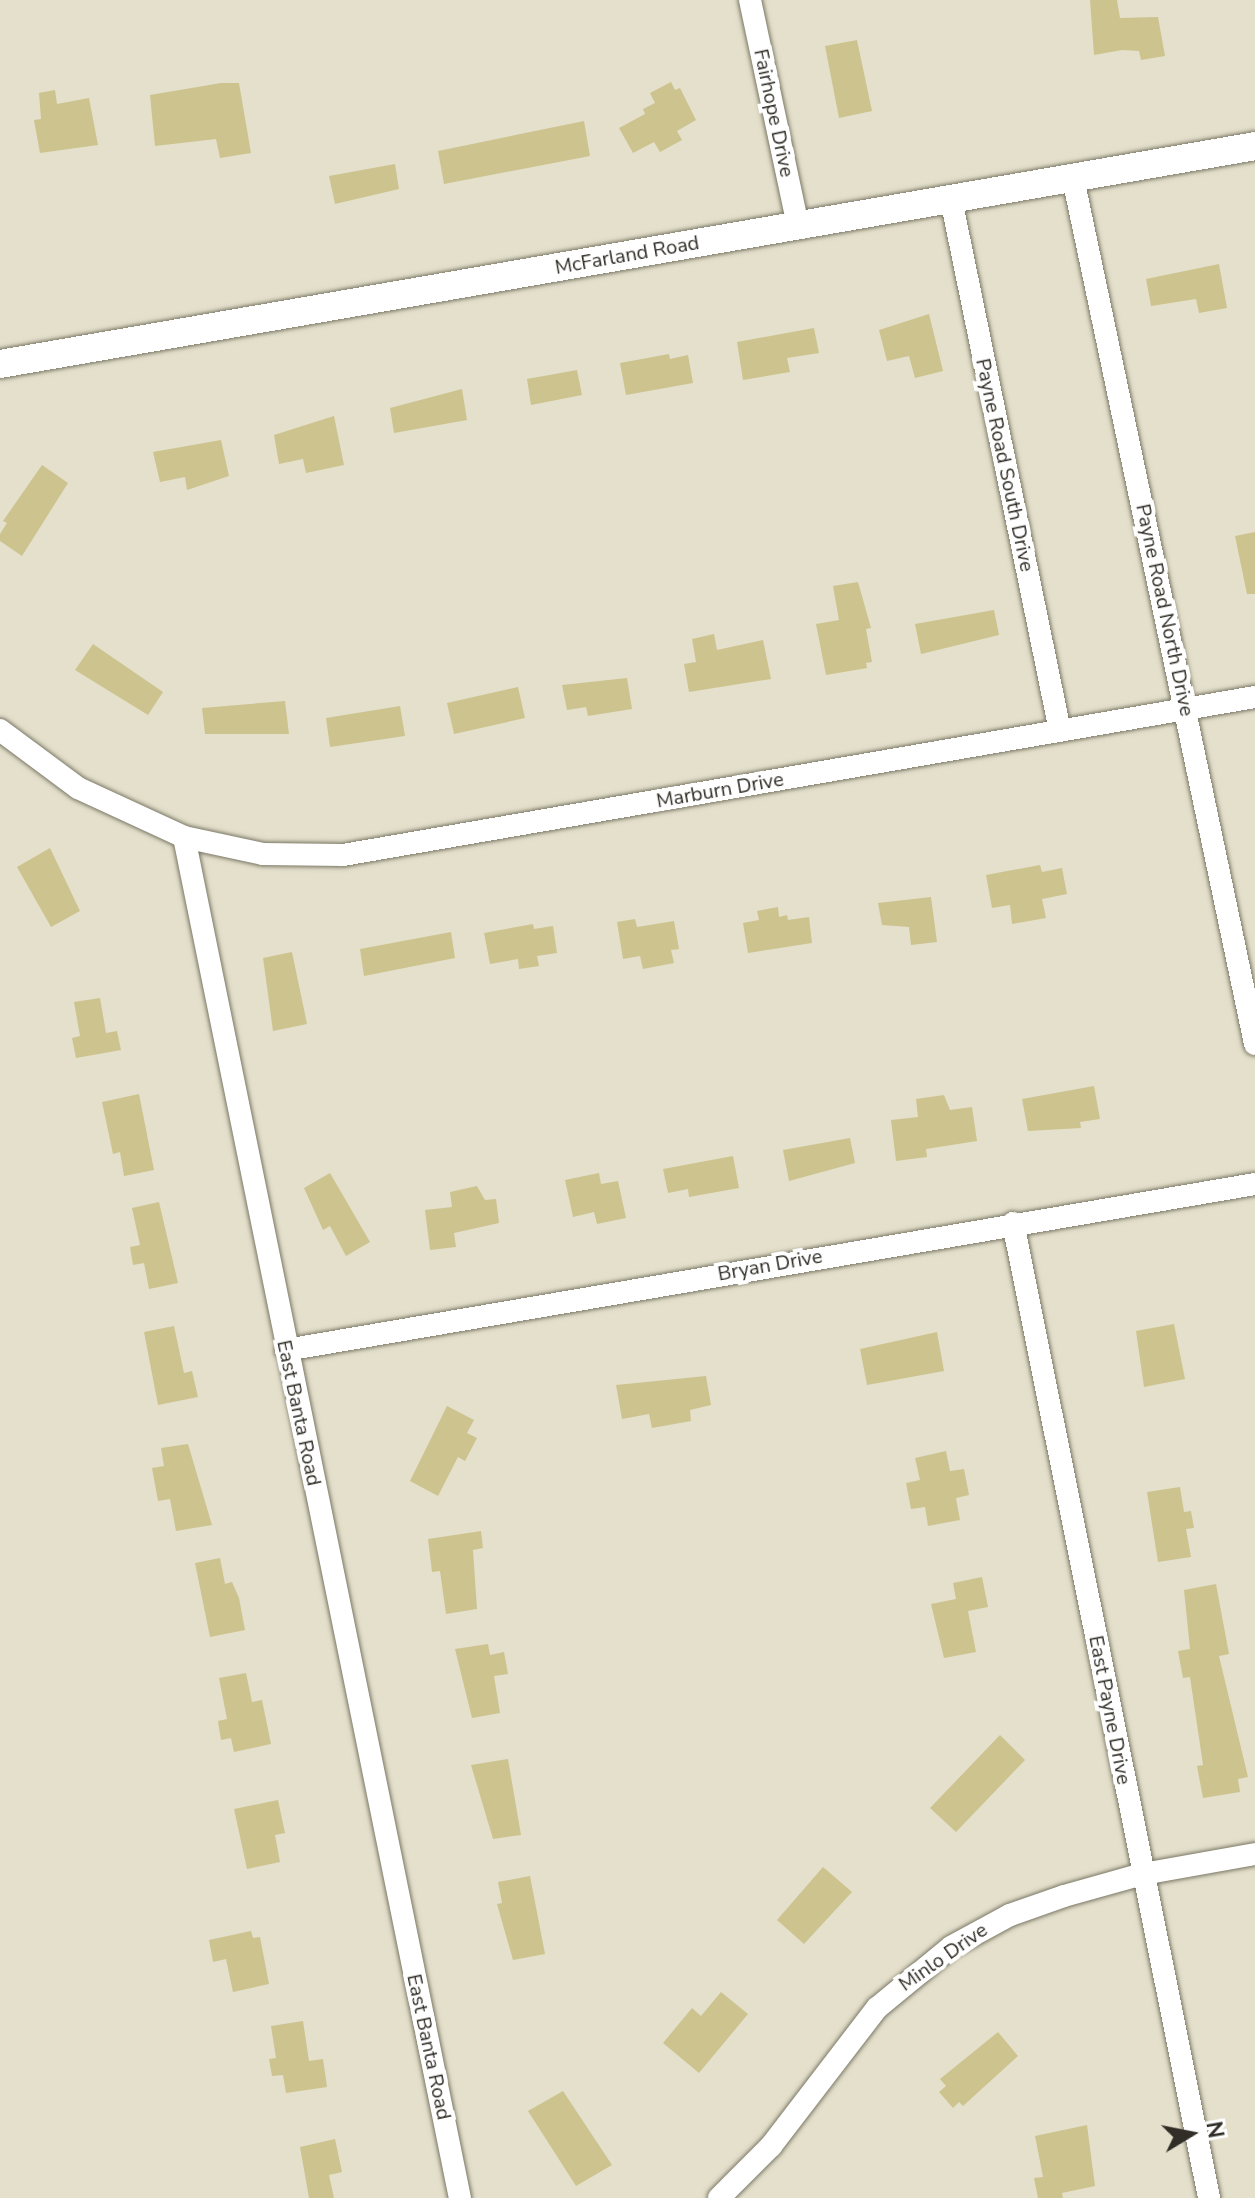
<!DOCTYPE html>
<html>
<head>
<meta charset="utf-8">
<style>
	body { margin:0 }
	#map { position:relative; width:1255px; height:2198px; overflow:hidden; background:#e4e0cc; font-family:"Nunito Sans",sans-serif }
	div>[style] { position:absolute }
	.building>* { inset:0; background:#cdc38e }
	.roads { filter:drop-shadow(0 0 2px #7b7866) drop-shadow(0 0 2px #7b7866) }
	.minor>* { height:22px; margin:-11px; padding:0 11px; transform-origin:11px; border-radius:11px; background:#fff }
	.tertiary>* { height:28px; margin:-14px; padding:0 14px; transform-origin:14px; border-radius:14px; background:#fff }
	span { translate:-50% -50%; white-space:nowrap; text-align:center; line-height:1.15; -webkit-text-stroke:8px #fff; paint-order:stroke }
	.street-label { font-size:20px; color:#302e27 }
	.north { position:absolute; left:1151px; top:2094px; width:80px; height:80px; -webkit-text-stroke:6px #fff; paint-order:stroke; rotate:80deg; font-size:22px; font-weight:700; line-height:32px; text-align:center; color:#302e27 }
	.north::after { content:''; display:block; margin:auto; width:28px; height:36px; background:#302e27; clip-path:polygon(50% 0,100% 100%,50% 72%,0 100%) }
</style>
</head>
<body>
<div id="map">
	<div class="building">
		<div style="clip-path:polygon(1090px 0,1117px 0,1120px 18px,1158px 17px,1165px 56px,1141px 60px,1139px 51px,1122px 50px,1094px 55px)"></div>
		<div style="clip-path:polygon(857px 40px,872px 111px,839px 118px,825px 46px)"></div>
		<div style="clip-path:polygon(671px 82px,675px 90px,680px 88px,696px 120px,677px 131px,682px 140px,660px 152px,654px 142px,633px 153px,619px 128px,645px 114px,643px 109px,655px 103px,650px 93px)"></div>
		<div style="clip-path:polygon(221px 83px,239px 83px,251px 153px,220px 158px,216px 139px,155px 146px,150px 95px)"></div>
		<div style="clip-path:polygon(55px 90px,57px 104px,89px 98px,98px 145px,40px 153px,34px 120px,41px 119px,39px 93px)"></div>
		<div style="clip-path:polygon(584px 121px,590px 156px,444px 184px,438px 151px)"></div>
		<div style="clip-path:polygon(395px 164px,399px 189px,335px 204px,329px 176px)"></div>
		<div style="clip-path:polygon(1219px 264px,1227px 308px,1199px 313px,1196px 299px,1151px 306px,1146px 279px)"></div>
		<div style="clip-path:polygon(929px 314px,943px 371px,915px 378px,909px 356px,887px 361px,879px 330px)"></div>
		<div style="clip-path:polygon(814px 328px,819px 353px,787px 358px,790px 372px,743px 380px,737px 342px)"></div>
		<div style="clip-path:polygon(669px 354px,670px 359px,688px 355px,693px 383px,626px 395px,620px 363px)"></div>
		<div style="clip-path:polygon(577px 370px,582px 395px,531px 405px,527px 379px)"></div>
		<div style="clip-path:polygon(462px 389px,467px 420px,394px 433px,390px 408px)"></div>
		<div style="clip-path:polygon(334px 416px,344px 465px,306px 473px,303px 459px,279px 464px,274px 435px)"></div>
		<div style="clip-path:polygon(221px 440px,229px 476px,187px 490px,185px 477px,160px 482px,153px 452px)"></div>
		<div style="clip-path:polygon(42px 465px,68px 483px,22px 556px,0 541px,0 534px,7px 523px,3px 521px)"></div>
		<div style="clip-path:polygon(1255px 532px,1255px 594px,1247px 594px,1235px 536px)"></div>
		<div style="clip-path:polygon(858px 582px,871px 628px,866px 629px,872px 662px,866px 663px,867px 668px,826px 675px,816px 624px,839px 620px,833px 586px)"></div>
		<div style="clip-path:polygon(994px 610px,999px 635px,921px 654px,915px 624px)"></div>
		<div style="clip-path:polygon(714px 634px,717px 650px,763px 640px,771px 679px,689px 692px,684px 664px,696px 662px,692px 639px)"></div>
		<div style="clip-path:polygon(93px 644px,163px 692px,148px 715px,75px 670px)"></div>
		<div style="clip-path:polygon(627px 678px,632px 709px,588px 716px,586px 707px,567px 710px,562px 685px)"></div>
		<div style="clip-path:polygon(518px 687px,525px 718px,454px 734px,447px 703px)"></div>
		<div style="clip-path:polygon(285px 701px,289px 734px,205px 734px,202px 708px)"></div>
		<div style="clip-path:polygon(400px 706px,405px 736px,330px 747px,326px 718px)"></div>
		<div style="clip-path:polygon(50px 848px,80px 911px,51px 927px,17px 867px)"></div>
		<div style="clip-path:polygon(1040px 865px,1042px 872px,1062px 868px,1067px 894px,1042px 899px,1046px 918px,1012px 924px,1010px 905px,992px 908px,986px 875px)"></div>
		<div style="clip-path:polygon(931px 897px,937px 942px,911px 945px,909px 927px,882px 925px,878px 903px)"></div>
		<div style="clip-path:polygon(778px 907px,779px 917px,787px 915px,788px 920px,809px 917px,812px 943px,748px 953px,743px 923px,759px 920px,757px 911px)"></div>
		<div style="clip-path:polygon(635px 919px,637px 927px,674px 921px,679px 949px,671px 950px,674px 963px,643px 969px,640px 956px,623px 959px,617px 922px)"></div>
		<div style="clip-path:polygon(533px 924px,534px 929px,553px 926px,557px 953px,537px 956px,539px 966px,519px 969px,518px 959px,490px 964px,484px 933px)"></div>
		<div style="clip-path:polygon(451px 932px,455px 958px,364px 976px,360px 949px)"></div>
		<div style="clip-path:polygon(292px 952px,307px 1024px,273px 1031px,263px 958px)"></div>
		<div style="clip-path:polygon(100px 998px,106px 1033px,117px 1031px,121px 1050px,76px 1058px,72px 1038px,80px 1036px,74px 1002px)"></div>
		<div style="clip-path:polygon(1094px 1086px,1100px 1119px,1080px 1122px,1081px 1128px,1028px 1131px,1022px 1099px)"></div>
		<div style="clip-path:polygon(139px 1094px,154px 1170px,124px 1176px,120px 1152px,113px 1154px,102px 1102px)"></div>
		<div style="clip-path:polygon(944px 1095px,950px 1110px,972px 1107px,977px 1141px,926px 1149px,927px 1157px,896px 1161px,891px 1120px,918px 1117px,916px 1099px)"></div>
		<div style="clip-path:polygon(850px 1138px,855px 1163px,789px 1181px,783px 1150px)"></div>
		<div style="clip-path:polygon(733px 1156px,739px 1188px,689px 1197px,688px 1189px,668px 1193px,663px 1169px)"></div>
		<div style="clip-path:polygon(330px 1173px,370px 1242px,346px 1256px,330px 1226px,323px 1230px,304px 1188px)"></div>
		<div style="clip-path:polygon(599px 1173px,601px 1184px,618px 1181px,626px 1218px,597px 1224px,594px 1212px,573px 1217px,565px 1180px)"></div>
		<div style="clip-path:polygon(477px 1186px,485px 1200px,496px 1199px,499px 1223px,454px 1233px,456px 1247px,430px 1250px,425px 1210px,452px 1207px,450px 1192px)"></div>
		<div style="clip-path:polygon(159px 1202px,178px 1283px,149px 1289px,144px 1263px,133px 1265px,130px 1247px,140px 1245px,132px 1208px)"></div>
		<div style="clip-path:polygon(1174px 1324px,1185px 1379px,1144px 1387px,1136px 1331px)"></div>
		<div style="clip-path:polygon(174px 1326px,184px 1373px,192px 1371px,198px 1397px,158px 1405px,144px 1332px)"></div>
		<div style="clip-path:polygon(937px 1332px,944px 1371px,867px 1385px,860px 1349px)"></div>
		<div style="clip-path:polygon(706px 1376px,711px 1405px,690px 1410px,691px 1421px,652px 1428px,649px 1414px,622px 1419px,616px 1385px)"></div>
		<div style="clip-path:polygon(447px 1406px,474px 1420px,467px 1433px,477px 1438px,465px 1461px,458px 1457px,438px 1496px,410px 1481px)"></div>
		<div style="clip-path:polygon(188px 1444px,212px 1525px,176px 1531px,170px 1499px,158px 1501px,152px 1468px,164px 1466px,161px 1448px)"></div>
		<div style="clip-path:polygon(946px 1451px,950px 1471px,964px 1469px,969px 1495px,956px 1498px,960px 1520px,928px 1526px,925px 1507px,911px 1509px,906px 1483px,920px 1480px,915px 1458px)"></div>
		<div style="clip-path:polygon(1180px 1487px,1184px 1512px,1191px 1511px,1194px 1528px,1186px 1529px,1191px 1557px,1158px 1562px,1147px 1492px)"></div>
		<div style="clip-path:polygon(481px 1531px,483px 1548px,473px 1550px,477px 1609px,446px 1614px,440px 1571px,432px 1572px,428px 1539px)"></div>
		<div style="clip-path:polygon(220px 1558px,225px 1584px,232px 1582px,239px 1598px,245px 1630px,210px 1637px,195px 1563px)"></div>
		<div style="clip-path:polygon(982px 1577px,988px 1607px,968px 1611px,976px 1652px,944px 1658px,931px 1604px,956px 1599px,953px 1583px)"></div>
		<div style="clip-path:polygon(1216px 1584px,1229px 1654px,1219px 1656px,1248px 1777px,1238px 1779px,1240px 1792px,1203px 1798px,1197px 1766px,1203px 1765px,1190px 1677px,1183px 1678px,1178px 1651px,1190px 1649px,1184px 1590px)"></div>
		<div style="clip-path:polygon(488px 1644px,490px 1655px,504px 1652px,508px 1674px,494px 1676px,500px 1713px,472px 1718px,455px 1649px)"></div>
		<div style="clip-path:polygon(246px 1673px,252px 1702px,262px 1700px,271px 1744px,234px 1752px,231px 1738px,221px 1740px,218px 1721px,227px 1719px,219px 1678px)"></div>
		<div style="clip-path:polygon(1000px 1735px,1025px 1760px,956px 1832px,930px 1808px)"></div>
		<div style="clip-path:polygon(508px 1759px,521px 1835px,493px 1839px,471px 1765px)"></div>
		<div style="clip-path:polygon(278px 1800px,285px 1833px,275px 1835px,280px 1862px,247px 1869px,234px 1809px)"></div>
		<div style="clip-path:polygon(823px 1867px,852px 1892px,804px 1944px,777px 1920px)"></div>
		<div style="clip-path:polygon(530px 1876px,545px 1954px,513px 1960px,497px 1904px,502px 1903px,498px 1882px)"></div>
		<div style="clip-path:polygon(251px 1931px,253px 1938px,260px 1937px,269px 1984px,233px 1992px,226px 1959px,213px 1962px,209px 1940px)"></div>
		<div style="clip-path:polygon(721px 1992px,748px 2014px,699px 2073px,663px 2043px,692px 2008px,701px 2016px)"></div>
		<div style="clip-path:polygon(303px 2021px,309px 2061px,323px 2059px,327px 2087px,286px 2093px,283px 2075px,272px 2076px,269px 2059px,276px 2058px,271px 2026px)"></div>
		<div style="clip-path:polygon(998px 2032px,1018px 2056px,963px 2106px,959px 2102px,953px 2108px,939px 2092px,946px 2086px,940px 2079px)"></div>
		<div style="clip-path:polygon(563px 2091px,612px 2165px,576px 2186px,528px 2111px)"></div>
		<div style="clip-path:polygon(1087px 2125px,1095px 2186px,1062px 2193px,1063px 2198px,1038px 2198px,1034px 2178px,1043px 2177px,1035px 2136px)"></div>
		<div style="clip-path:polygon(335px 2139px,342px 2172px,329px 2175px,334px 2198px,309px 2198px,300px 2147px)"></div>
	</div>
	<div class="roads">
		<div class="minor">
			<div style="left:750px;top:0;width:230px;rotate:78deg"></div>
			<div style="left:1073px;top:178px;width:885px;rotate:78.13deg"></div>
			<div style="left:951px;top:199px;width:543px;rotate:78.42deg"></div>
			<div style="left:0;top:730px;width:97px;rotate:36.6deg"></div>
			<div style="left:78px;top:788px;width:117px;rotate:24.8deg"></div>
			<div style="left:184px;top:837px;width:1389px;rotate:78.54deg"></div>
			<div style="left:184px;top:837px;width:81px;rotate:12.1deg"></div>
			<div style="left:263px;top:854px;width:80px;rotate:0.7deg"></div>
			<div style="left:343px;top:855px;width:926px;rotate:-9.83deg"></div>
			<div style="left:1013px;top:1223px;width:995px;rotate:78.63deg"></div>
			<div style="left:286px;top:1350px;width:983px;rotate:-9.72deg"></div>
			<div style="left:719px;top:2198px;width:74px;rotate:-45deg"></div>
			<div style="left:771px;top:2146px;width:174px;rotate:-52.5deg"></div>
			<div style="left:877px;top:2008px;width:96px;rotate:-39.5deg"></div>
			<div style="left:951px;top:1947px;width:67px;rotate:-28.5deg"></div>
			<div style="left:1010px;top:1915px;width:57px;rotate:-19.4deg"></div>
			<div style="left:1064px;top:1896px;width:82px;rotate:-15.6deg"></div>
			<div style="left:1143px;top:1874px;width:114px;rotate:-10.1deg"></div>
		</div>
		<div class="tertiary">
			<div style="left:0;top:364px;width:1274px;rotate:-9.85deg"></div>
		</div>
	</div>
	<div class="street-label">
		<span style="left:774px;top:113px;rotate:78deg">Fairhope Drive</span>
		<span style="left:627px;top:255px;rotate:-10deg">McFarland Road</span>
		<span style="left:1005px;top:465px;rotate:78deg">Payne Road South Drive</span>
		<span style="left:1165px;top:610px;rotate:78deg">Payne Road North Drive</span>
		<span style="left:720px;top:790px;rotate:-10deg">Marburn Drive</span>
		<span style="left:770px;top:1265px;rotate:-10deg">Bryan Drive</span>
		<span style="left:299px;top:1413px;rotate:78deg">East Banta Road</span>
		<span style="left:1110px;top:1710px;rotate:79deg">East Payne Drive</span>
		<span style="left:943px;top:1957px;rotate:-35deg">Minlo Drive</span>
		<span style="left:429px;top:2047px;rotate:78deg">East Banta Road</span>
	</div>
	<div class="north">N</div>
</div>
</body>
</html>
